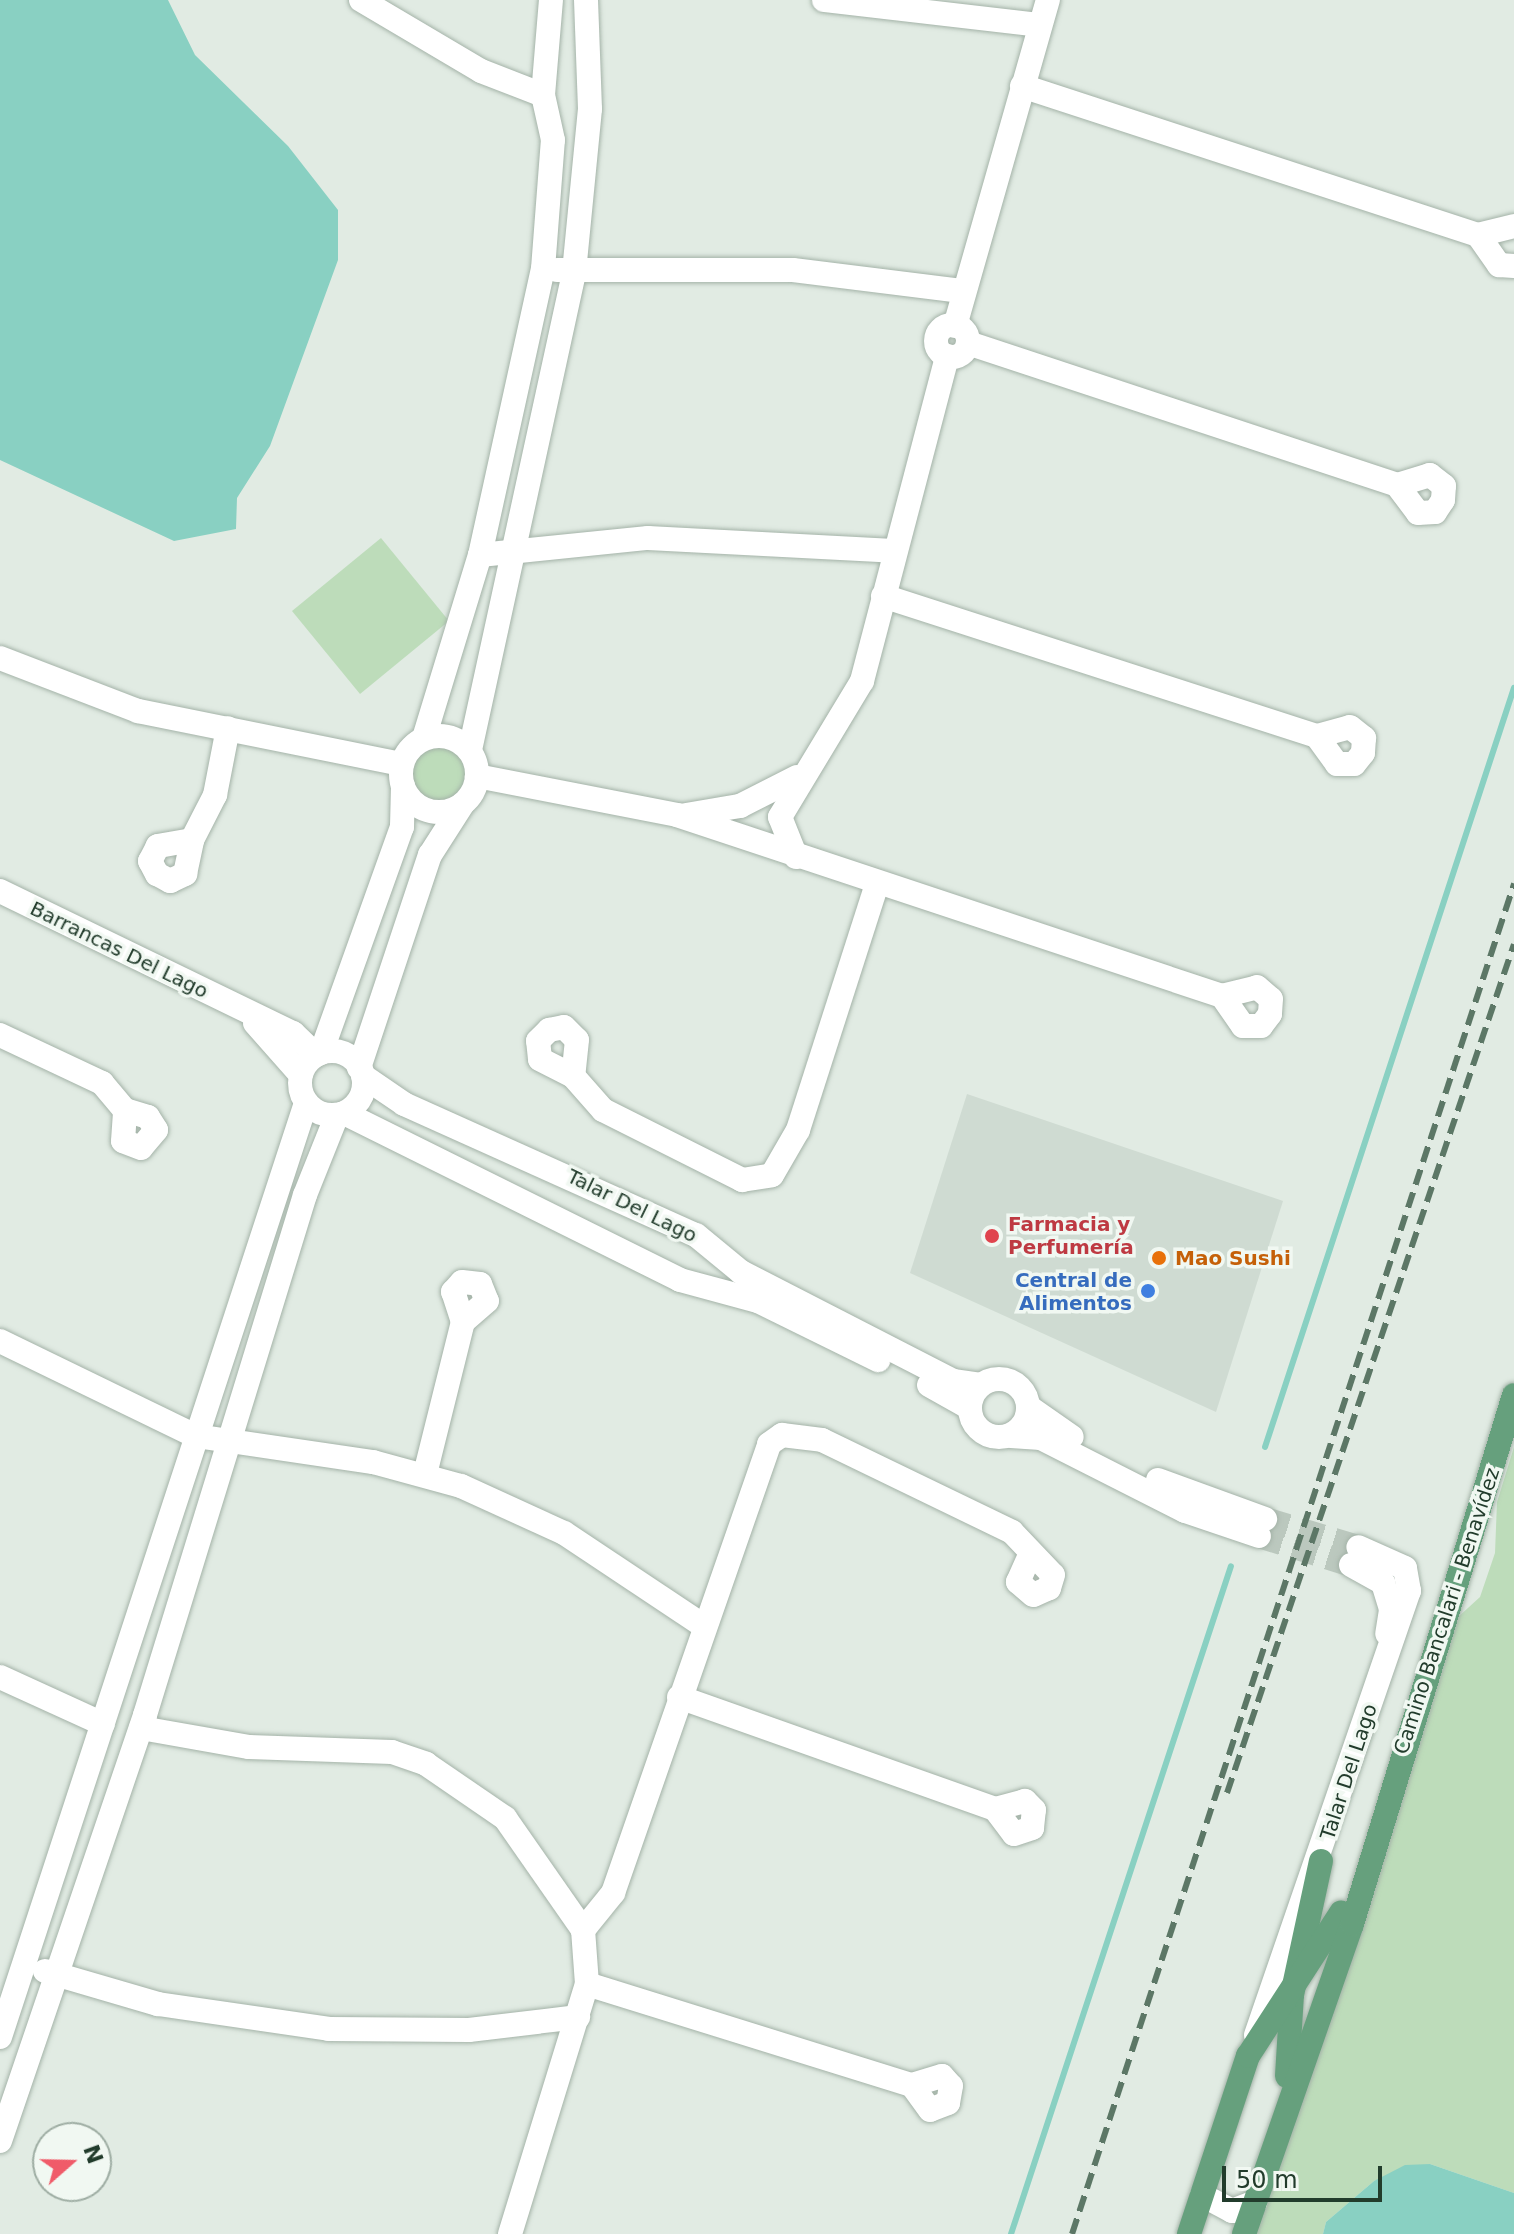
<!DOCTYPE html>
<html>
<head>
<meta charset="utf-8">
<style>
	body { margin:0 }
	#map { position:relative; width:1514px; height:2234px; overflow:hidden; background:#e1ebe3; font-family:"DejaVu Sans",sans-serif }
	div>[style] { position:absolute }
	.built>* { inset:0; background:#cfdbd2 }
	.green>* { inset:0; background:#bddcba }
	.round { border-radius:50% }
	.water>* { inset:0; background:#89d0c2 }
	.stream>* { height:6px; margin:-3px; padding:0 3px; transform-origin:3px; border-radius:3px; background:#89d0c2 }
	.minor-tunnel>* { height:24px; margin-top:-12px; transform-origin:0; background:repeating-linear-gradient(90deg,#bbc8be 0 24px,transparent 0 36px) }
	.roads { filter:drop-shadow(0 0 2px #a4b3a8) drop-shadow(0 0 2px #a4b3a8) }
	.minor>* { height:24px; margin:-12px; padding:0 12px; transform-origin:12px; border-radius:12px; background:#fff }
	.minor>.ring { margin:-12px; padding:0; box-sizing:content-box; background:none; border:24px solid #fff; border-radius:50% }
	.major>* { height:24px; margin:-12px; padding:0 12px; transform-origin:12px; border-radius:12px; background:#66a07d }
	.rail>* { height:6px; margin-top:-3px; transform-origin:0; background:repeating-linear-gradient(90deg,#5c7766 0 16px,transparent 0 24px) }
	.dots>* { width:22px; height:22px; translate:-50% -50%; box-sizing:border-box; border:4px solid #f1f8f2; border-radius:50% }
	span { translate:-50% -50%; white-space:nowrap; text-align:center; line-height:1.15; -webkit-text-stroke:7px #f1f8f2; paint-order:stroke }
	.street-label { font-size:20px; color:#223c2c }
	.health-label { font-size:20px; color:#be3a42; font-weight:700 }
	.left { translate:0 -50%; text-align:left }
	.food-label { font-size:20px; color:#c56008; font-weight:700 }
	.shop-label { font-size:20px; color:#366cbe; font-weight:700 }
	.right { translate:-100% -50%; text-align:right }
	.north { position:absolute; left:32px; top:2122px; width:80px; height:80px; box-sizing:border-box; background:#f1f8f2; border:2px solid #9eada3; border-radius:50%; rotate:70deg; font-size:22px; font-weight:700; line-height:32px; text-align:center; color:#223c2c }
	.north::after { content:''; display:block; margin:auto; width:28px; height:36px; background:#f05b69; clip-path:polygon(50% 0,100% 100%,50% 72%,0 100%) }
	.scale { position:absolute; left:1222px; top:2166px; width:160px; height:36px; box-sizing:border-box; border:4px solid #223c2c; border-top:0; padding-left:10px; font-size:24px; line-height:28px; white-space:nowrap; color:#223c2c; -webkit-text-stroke:6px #f1f8f2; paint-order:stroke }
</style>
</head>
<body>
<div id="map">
	<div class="built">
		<div style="clip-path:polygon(967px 1094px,1283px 1201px,1216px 1412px,910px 1273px)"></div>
	</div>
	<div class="green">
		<div style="clip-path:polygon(381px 538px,449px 621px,360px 694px,292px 611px)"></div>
		<div class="round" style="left:410px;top:747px;width:58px;height:58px"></div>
		<div style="clip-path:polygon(1514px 1447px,1514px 2193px,1430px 2164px,1374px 2181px,1326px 2222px,1323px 2234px,1254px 2234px,1457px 1618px,1480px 1597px,1495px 1553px,1497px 1502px)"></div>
	</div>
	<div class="water">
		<div style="clip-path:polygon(0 0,168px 0,195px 55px,288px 146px,338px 210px,338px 260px,270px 446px,237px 498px,236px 529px,174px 541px,0 460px)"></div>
		<div style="clip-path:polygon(1430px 2164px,1514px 2193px,1514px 2234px,1323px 2234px,1326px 2222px,1374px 2181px,1405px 2165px)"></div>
	</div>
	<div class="stream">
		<div style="left:1265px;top:1447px;width:799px;rotate:-71.84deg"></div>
		<div style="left:1011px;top:2234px;width:703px;rotate:-71.77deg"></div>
	</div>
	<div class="minor-tunnel">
		<div style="left:1265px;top:1519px;width:97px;rotate:16.8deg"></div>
		<div style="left:1259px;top:1536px;width:96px;rotate:17.5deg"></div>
	</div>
	<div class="roads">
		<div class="minor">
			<div style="left:361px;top:0;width:139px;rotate:30.6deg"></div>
			<div style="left:481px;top:71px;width:66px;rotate:21.2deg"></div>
			<div style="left:824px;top:0;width:217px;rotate:6.6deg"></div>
			<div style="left:1022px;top:86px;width:480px;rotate:18.1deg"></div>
			<div style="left:1478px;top:235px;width:37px;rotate:-14deg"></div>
			<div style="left:1478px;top:235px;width:37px;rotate:55deg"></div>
			<div style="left:1499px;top:265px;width:15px;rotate:4deg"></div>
			<div style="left:557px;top:270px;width:236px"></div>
			<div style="left:793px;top:270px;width:170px;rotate:7.1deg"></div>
			<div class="ring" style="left:936px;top:325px;width:8px;height:8px"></div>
			<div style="left:955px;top:326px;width:339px;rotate:-74.1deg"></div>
			<div style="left:968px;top:343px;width:452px;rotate:18.3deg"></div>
			<div style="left:1397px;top:485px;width:35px;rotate:53deg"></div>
			<div style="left:1418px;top:513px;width:17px;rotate:-3deg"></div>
			<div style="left:1435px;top:512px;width:14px;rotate:-56deg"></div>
			<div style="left:1443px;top:500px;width:14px;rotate:-86deg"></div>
			<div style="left:1444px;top:486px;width:18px;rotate:-142deg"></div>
			<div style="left:1430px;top:475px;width:34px;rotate:163deg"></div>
			<div style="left:480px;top:555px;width:169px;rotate:-5.8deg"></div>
			<div style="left:648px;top:538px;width:246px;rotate:3deg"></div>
			<div style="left:883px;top:596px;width:456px;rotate:17.9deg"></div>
			<div style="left:1317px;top:736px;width:34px;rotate:-15deg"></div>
			<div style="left:1350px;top:727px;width:18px;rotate:38deg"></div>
			<div style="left:1364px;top:738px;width:15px;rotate:94deg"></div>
			<div style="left:1363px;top:753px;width:14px;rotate:129deg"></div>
			<div style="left:1354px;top:764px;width:17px;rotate:180deg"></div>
			<div style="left:1337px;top:764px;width:34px;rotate:-126deg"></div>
			<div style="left:0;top:658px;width:148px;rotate:21deg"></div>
			<div style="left:138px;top:711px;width:269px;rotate:11.4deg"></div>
			<div class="ring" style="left:401px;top:736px;width:52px;height:52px"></div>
			<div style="left:424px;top:738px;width:191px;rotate:-73deg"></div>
			<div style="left:480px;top:555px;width:293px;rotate:-77.6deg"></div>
			<div style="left:543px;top:269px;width:129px;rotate:-85.6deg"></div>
			<div style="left:553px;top:140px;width:46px;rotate:-102.5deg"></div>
			<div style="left:543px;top:95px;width:95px;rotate:-85.2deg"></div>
			<div style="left:470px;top:750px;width:489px;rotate:-77.7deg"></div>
			<div style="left:574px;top:272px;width:164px;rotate:-84.4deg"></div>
			<div style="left:590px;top:109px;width:109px;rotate:-92.1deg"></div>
			<div style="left:477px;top:776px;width:204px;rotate:11deg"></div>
			<div style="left:677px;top:815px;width:574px;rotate:18.37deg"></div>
			<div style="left:1222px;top:996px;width:36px;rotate:-14deg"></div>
			<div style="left:1257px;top:987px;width:18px;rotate:41deg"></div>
			<div style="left:1271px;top:999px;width:15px;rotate:94deg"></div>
			<div style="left:1270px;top:1014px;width:15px;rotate:127deg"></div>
			<div style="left:1261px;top:1026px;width:18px;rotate:180deg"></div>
			<div style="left:1243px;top:1026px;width:37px;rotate:-125deg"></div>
			<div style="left:686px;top:815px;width:55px;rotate:-9.5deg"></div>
			<div style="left:740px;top:806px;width:64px;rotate:-27deg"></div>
			<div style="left:192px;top:840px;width:35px;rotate:170deg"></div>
			<div style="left:158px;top:846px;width:17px;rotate:118deg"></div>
			<div style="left:150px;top:861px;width:15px;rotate:62deg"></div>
			<div style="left:157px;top:874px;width:15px;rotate:28deg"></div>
			<div style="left:170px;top:881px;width:17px;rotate:-25deg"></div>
			<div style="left:185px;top:874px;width:35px;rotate:-78deg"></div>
			<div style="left:192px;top:840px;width:51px;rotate:-62.9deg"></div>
			<div style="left:215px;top:795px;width:68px;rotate:-79deg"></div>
			<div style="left:796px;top:857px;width:43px;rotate:-111.8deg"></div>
			<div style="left:780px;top:817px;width:159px;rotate:-58.9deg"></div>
			<div style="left:862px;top:681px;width:336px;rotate:-75.3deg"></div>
			<div style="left:0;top:891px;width:326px;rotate:25.9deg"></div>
			<div style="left:293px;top:1033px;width:32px;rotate:44deg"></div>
			<div style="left:255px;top:1023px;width:69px;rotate:48.5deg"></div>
			<div style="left:0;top:1035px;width:113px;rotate:25.2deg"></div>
			<div style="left:102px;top:1083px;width:35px;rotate:50deg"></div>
			<div style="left:125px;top:1110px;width:24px;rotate:17deg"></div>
			<div style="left:148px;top:1117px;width:15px;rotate:58deg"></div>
			<div style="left:156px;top:1130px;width:23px;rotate:130deg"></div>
			<div style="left:141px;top:1148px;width:19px;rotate:-159deg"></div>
			<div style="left:123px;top:1141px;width:31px;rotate:-86deg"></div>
			<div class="ring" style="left:300px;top:1051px;width:40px;height:40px"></div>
			<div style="left:321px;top:1053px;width:240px;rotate:-70.3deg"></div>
			<div style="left:402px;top:827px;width:41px;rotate:-88.6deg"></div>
			<div style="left:359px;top:1068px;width:225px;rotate:-71.6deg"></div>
			<div style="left:430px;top:855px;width:59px;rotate:-57.4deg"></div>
			<div style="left:363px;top:1076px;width:50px;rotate:34.3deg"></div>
			<div style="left:404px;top:1104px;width:320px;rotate:24.2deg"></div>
			<div style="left:696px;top:1235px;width:58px;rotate:39.4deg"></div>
			<div style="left:741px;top:1272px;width:238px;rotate:27.2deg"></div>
			<div style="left:953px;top:1381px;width:28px;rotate:8deg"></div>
			<div style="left:573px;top:1076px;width:37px;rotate:-153deg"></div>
			<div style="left:540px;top:1059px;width:18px;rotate:-96deg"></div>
			<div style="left:538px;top:1041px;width:16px;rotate:-45deg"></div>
			<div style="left:549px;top:1030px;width:15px;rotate:-11deg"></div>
			<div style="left:564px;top:1027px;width:18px;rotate:45deg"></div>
			<div style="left:577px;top:1040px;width:36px;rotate:96deg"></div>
			<div style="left:573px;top:1076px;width:45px;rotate:48.6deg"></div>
			<div style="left:603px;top:1110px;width:156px;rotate:26.7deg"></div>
			<div style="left:742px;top:1180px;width:30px;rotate:-9deg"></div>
			<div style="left:772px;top:1175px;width:52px;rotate:-60deg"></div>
			<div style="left:798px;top:1130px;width:258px;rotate:-72.2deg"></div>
			<div style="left:344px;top:1113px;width:375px;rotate:26.4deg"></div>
			<div style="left:680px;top:1280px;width:81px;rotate:15.1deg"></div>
			<div style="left:758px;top:1301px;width:134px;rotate:26.2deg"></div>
			<div style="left:0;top:1341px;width:218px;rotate:25.9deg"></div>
			<div style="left:196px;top:1436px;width:179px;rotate:8.4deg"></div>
			<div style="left:373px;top:1462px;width:91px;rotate:15.3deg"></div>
			<div style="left:461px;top:1486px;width:113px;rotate:24.5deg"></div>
			<div style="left:564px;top:1533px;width:164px;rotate:33.6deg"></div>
			<div class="ring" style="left:970px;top:1379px;width:34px;height:34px"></div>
			<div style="left:929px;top:1385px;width:47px;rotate:29.3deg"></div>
			<div style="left:1029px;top:1407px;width:52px;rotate:34.9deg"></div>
			<div style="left:1011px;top:1436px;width:30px;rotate:4deg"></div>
			<div style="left:1041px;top:1438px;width:161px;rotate:26.9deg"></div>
			<div style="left:1185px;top:1511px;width:78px;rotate:18.7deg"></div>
			<div style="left:425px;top:1474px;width:157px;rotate:-76deg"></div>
			<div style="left:463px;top:1322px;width:32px;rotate:-108deg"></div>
			<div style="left:453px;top:1292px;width:13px;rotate:-48deg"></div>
			<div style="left:462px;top:1282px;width:18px;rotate:6deg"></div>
			<div style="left:480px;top:1284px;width:18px;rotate:68deg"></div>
			<div style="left:487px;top:1301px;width:32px;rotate:139deg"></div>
			<div style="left:1158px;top:1480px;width:114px;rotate:20deg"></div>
			<div style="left:1351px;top:1565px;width:37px;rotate:29deg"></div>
			<div style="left:1383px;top:1583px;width:28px;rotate:73deg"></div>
			<div style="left:1391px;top:1610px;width:24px;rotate:99deg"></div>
			<div style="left:0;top:1677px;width:113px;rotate:24.5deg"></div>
			<div style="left:679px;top:1697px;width:335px;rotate:19.5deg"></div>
			<div style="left:995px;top:1809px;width:31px;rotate:53deg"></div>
			<div style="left:1014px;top:1834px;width:19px;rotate:-18deg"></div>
			<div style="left:1032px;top:1828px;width:18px;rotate:-84deg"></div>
			<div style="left:1034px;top:1810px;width:13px;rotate:-135deg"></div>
			<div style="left:1025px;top:1801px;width:31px;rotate:165deg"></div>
			<div style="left:141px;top:1728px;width:110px;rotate:10deg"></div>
			<div style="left:249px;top:1747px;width:143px;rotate:2deg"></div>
			<div style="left:392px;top:1752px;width:36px;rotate:19deg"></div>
			<div style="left:426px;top:1764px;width:96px;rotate:34.4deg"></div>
			<div style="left:505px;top:1818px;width:136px;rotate:55.1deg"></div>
			<div style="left:45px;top:1971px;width:118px;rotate:16.3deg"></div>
			<div style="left:158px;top:2004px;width:173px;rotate:8.3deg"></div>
			<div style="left:329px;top:2029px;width:140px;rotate:0.4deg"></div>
			<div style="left:469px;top:2030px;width:110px;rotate:-6.8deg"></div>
			<div style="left:587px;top:1984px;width:340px;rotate:17.3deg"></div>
			<div style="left:912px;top:2085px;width:31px;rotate:-17deg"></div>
			<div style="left:942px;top:2076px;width:13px;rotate:48deg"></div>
			<div style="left:951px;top:2086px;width:17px;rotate:100deg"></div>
			<div style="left:948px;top:2103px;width:19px;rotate:159deg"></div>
			<div style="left:930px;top:2110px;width:31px;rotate:-126deg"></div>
			<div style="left:1256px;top:2035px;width:470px;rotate:-71deg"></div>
			<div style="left:1409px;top:1591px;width:23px;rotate:-100deg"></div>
			<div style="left:1405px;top:1568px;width:51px;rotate:-155.9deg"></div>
			<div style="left:0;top:2037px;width:983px;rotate:-71.86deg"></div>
			<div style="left:0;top:2141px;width:450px;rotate:-71.2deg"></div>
			<div style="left:145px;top:1715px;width:544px;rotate:-72.9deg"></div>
			<div style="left:305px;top:1195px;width:86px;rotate:-68.2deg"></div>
			<div style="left:1202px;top:2195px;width:34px;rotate:28deg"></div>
			<div style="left:1232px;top:2211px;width:25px;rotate:-21deg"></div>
			<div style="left:510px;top:2234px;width:262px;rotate:-72.9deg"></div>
			<div style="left:587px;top:1984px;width:54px;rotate:-94.2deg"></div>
			<div style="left:583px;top:1930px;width:48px;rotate:-51deg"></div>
			<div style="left:613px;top:1893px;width:475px;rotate:-70.8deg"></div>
			<div style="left:769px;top:1444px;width:16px;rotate:-35deg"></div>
			<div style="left:782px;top:1435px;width:40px;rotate:7.1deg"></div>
			<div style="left:822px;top:1440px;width:211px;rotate:25.8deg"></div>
			<div style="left:1012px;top:1532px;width:59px;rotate:46.4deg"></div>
			<div style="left:1053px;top:1575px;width:14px;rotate:107deg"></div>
			<div style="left:1049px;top:1588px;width:17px;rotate:156deg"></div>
			<div style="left:1033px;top:1595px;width:20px;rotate:-139deg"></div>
			<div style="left:1018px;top:1582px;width:32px;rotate:-66deg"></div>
		</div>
		<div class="major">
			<div style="left:1287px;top:2076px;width:81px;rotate:-86.5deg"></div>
			<div style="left:1292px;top:1995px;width:137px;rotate:-77.8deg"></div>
			<div style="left:1189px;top:2234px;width:188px;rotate:-71.7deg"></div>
			<div style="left:1248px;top:2056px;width:171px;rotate:-57deg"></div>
			<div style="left:1244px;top:2234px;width:328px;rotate:-70.8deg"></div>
			<div style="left:1352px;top:1924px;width:553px;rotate:-72.97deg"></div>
		</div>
	</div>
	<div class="rail">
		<div style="left:1227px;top:1793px;width:896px;rotate:-71.32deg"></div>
		<div style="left:1072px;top:2234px;width:1421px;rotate:-71.87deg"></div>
	</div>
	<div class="dots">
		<div style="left:992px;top:1236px;background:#e0444e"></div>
		<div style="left:1159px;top:1258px;background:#e8710a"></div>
		<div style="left:1148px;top:1291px;background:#3f7fe0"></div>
	</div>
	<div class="street-label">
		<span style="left:119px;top:950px;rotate:26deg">Barrancas Del Lago</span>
		<span style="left:632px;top:1206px;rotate:26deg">Talar Del Lago</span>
		<span style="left:1447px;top:1611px;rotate:-72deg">Camino Bancalari - Benavídez</span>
		<span style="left:1349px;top:1772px;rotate:-72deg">Talar Del Lago</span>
	</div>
	<div class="health-label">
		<span class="left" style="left:1008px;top:1236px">Farmacia y<br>Perfumería</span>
	</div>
	<div class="food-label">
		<span class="left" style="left:1175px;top:1258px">Mao Sushi</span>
	</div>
	<div class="shop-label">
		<span class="right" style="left:1132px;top:1292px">Central de<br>Alimentos</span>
	</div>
	<div class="north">N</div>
	<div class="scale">50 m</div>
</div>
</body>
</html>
